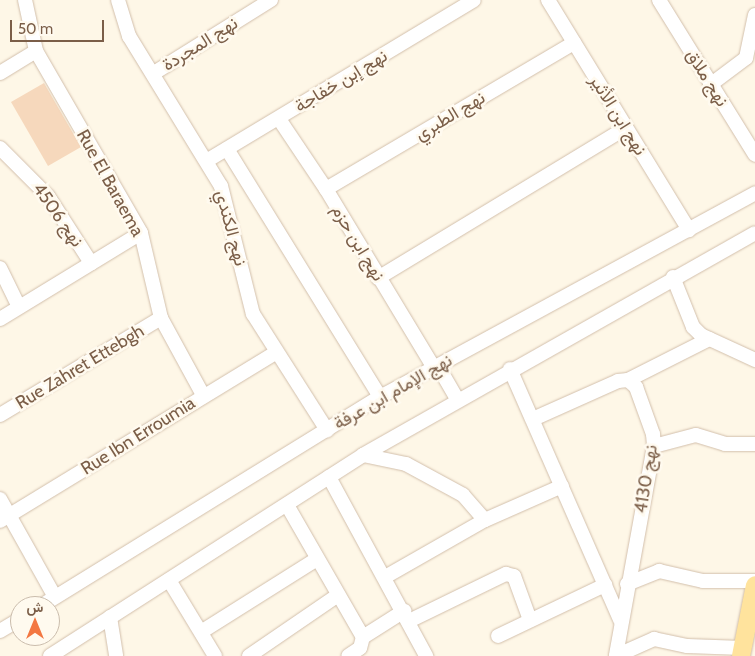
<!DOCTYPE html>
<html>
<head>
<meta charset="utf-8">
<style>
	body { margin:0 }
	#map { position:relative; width:755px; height:656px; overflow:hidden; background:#fef7e7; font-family:Cabin,Vazirmatn,sans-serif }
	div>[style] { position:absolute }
	.building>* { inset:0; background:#f6d8bc }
	.roads { filter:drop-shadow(0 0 1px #d2bfab) drop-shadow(0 0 1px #d2bfab) }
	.minor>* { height:14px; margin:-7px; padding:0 7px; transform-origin:7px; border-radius:7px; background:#fff }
	.major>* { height:18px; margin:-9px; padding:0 9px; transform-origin:9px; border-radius:9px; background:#ffe39d }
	span { translate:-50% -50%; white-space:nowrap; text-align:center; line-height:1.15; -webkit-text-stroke:5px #fffaef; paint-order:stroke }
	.street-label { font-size:18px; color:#7b5e48 }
	.north { position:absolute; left:10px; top:596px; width:50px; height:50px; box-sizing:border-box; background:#fffaef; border:1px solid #cabcac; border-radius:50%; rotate:0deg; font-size:14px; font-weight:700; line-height:20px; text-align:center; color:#7b5e48 }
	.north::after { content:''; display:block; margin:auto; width:18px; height:22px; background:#f37741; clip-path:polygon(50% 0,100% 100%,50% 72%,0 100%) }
	.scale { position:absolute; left:10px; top:20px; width:94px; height:22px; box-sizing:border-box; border:2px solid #7b5e48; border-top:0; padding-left:6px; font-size:15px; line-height:18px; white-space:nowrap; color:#7b5e48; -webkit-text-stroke:4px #fffaef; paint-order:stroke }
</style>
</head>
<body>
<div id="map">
	<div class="building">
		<div style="clip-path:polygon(44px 83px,81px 147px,48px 166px,11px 102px)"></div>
	</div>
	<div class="roads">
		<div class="minor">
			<div style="left:25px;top:0;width:52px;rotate:77.8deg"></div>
			<div style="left:36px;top:51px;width:210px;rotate:60deg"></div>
			<div style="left:141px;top:233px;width:87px;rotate:76.8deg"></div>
			<div style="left:161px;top:318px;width:88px;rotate:61.4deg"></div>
			<div style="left:118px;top:0;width:38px;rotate:73deg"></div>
			<div style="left:129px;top:36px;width:176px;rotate:58.5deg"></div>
			<div style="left:221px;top:186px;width:132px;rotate:76deg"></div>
			<div style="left:253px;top:314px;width:138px;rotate:57.5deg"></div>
			<div style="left:548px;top:0;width:270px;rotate:58.5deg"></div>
			<div style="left:659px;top:0;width:182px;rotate:58.2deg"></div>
			<div style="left:0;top:73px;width:42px;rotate:-31.4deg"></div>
			<div style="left:154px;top:73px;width:138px;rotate:-32deg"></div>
			<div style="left:710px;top:85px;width:45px;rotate:-36.9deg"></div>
			<div style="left:746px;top:58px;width:44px;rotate:-78.2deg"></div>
			<div style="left:279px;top:119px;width:84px;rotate:56.1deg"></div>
			<div style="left:326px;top:189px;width:209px;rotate:58.9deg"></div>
			<div style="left:0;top:148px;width:68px;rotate:45deg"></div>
			<div style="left:48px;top:196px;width:80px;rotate:57.3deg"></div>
			<div style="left:227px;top:149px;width:291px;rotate:58.3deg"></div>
			<div style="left:208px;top:160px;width:310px;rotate:-31deg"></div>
			<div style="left:326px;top:189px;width:288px;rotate:-30.5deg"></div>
			<div style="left:0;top:268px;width:43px;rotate:64deg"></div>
			<div style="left:673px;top:277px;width:54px;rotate:68.2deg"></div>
			<div style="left:693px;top:327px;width:11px;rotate:45deg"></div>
			<div style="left:701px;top:335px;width:60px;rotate:24.8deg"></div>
			<div style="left:378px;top:278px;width:290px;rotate:-31.2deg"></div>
			<div style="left:0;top:319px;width:165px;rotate:-31.4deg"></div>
			<div style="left:438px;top:366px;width:39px;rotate:60deg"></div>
			<div style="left:510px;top:369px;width:274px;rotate:66.3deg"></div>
			<div style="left:628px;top:380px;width:91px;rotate:-26.8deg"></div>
			<div style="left:0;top:415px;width:188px;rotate:-31.1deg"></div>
			<div style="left:533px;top:419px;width:93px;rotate:-24.1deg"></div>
			<div style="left:618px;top:381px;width:10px;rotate:-6deg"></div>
			<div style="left:628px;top:380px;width:11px;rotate:41deg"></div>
			<div style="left:636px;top:387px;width:50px;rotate:70.1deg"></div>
			<div style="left:653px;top:434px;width:12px;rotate:85deg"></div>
			<div style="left:654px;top:446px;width:213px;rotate:100.3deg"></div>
			<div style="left:654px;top:446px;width:43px;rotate:-14.7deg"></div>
			<div style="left:696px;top:435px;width:30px;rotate:17deg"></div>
			<div style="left:725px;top:444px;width:30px"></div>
			<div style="left:363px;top:455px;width:44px;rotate:11.8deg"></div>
			<div style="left:406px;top:464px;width:65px;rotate:28.5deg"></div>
			<div style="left:463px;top:495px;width:33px;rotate:49deg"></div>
			<div style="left:485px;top:520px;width:84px;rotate:-23.8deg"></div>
			<div style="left:329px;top:477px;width:204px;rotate:61.5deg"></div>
			<div style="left:0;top:499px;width:112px;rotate:60.7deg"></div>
			<div style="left:287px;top:505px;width:152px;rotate:60.1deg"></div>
			<div style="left:363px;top:637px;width:11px;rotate:105deg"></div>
			<div style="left:360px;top:648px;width:14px;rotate:146deg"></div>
			<div style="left:0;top:521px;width:324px;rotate:-31.4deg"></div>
			<div style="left:385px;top:577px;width:115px;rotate:-29.7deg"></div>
			<div style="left:169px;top:580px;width:89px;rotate:58.8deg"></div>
			<div style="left:627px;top:584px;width:35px;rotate:-22deg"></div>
			<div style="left:659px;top:571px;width:45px;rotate:12.8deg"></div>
			<div style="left:703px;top:581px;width:52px"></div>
			<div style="left:41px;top:606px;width:398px;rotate:-31.7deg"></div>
			<div style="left:380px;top:397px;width:427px;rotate:-28.5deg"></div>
			<div style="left:110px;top:617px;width:39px;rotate:81deg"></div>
			<div style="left:409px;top:621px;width:108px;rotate:-25.9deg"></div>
			<div style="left:506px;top:574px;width:8px;rotate:14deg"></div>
			<div style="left:514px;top:576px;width:47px;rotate:70deg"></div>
			<div style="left:0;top:631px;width:23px;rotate:-31deg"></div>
			<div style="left:201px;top:632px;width:137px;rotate:-32.2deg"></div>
			<div style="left:498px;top:636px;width:119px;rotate:-25.5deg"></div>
			<div style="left:363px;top:637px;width:49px;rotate:-32.4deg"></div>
			<div style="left:50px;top:656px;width:372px;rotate:-32.7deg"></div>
			<div style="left:363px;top:455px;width:450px;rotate:-29.5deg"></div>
			<div style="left:249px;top:656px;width:108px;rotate:-34.4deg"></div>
			<div style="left:616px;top:656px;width:42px;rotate:-24.1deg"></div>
			<div style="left:654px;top:639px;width:34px;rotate:12deg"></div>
			<div style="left:687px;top:646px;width:56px;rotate:2deg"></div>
		</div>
		<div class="major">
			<div style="left:741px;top:656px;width:72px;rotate:-78.8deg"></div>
		</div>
	</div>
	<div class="street-label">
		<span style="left:200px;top:44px;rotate:-32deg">نهج المجردة</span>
		<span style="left:707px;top:78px;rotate:58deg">نهج ملاق</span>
		<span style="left:341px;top:81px;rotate:-31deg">نهج إبن خفاجة</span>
		<span style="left:618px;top:115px;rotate:58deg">نهج ابن الأثير</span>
		<span style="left:450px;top:116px;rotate:-31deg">نهج الطبري</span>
		<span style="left:110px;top:183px;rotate:61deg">Rue El Baraema</span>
		<span style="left:58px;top:215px;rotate:55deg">نهج 4506</span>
		<span style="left:231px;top:228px;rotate:75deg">نهج الكندي</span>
		<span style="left:358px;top:243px;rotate:59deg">نهج ابن حزم</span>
		<span style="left:80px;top:367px;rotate:-31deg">Rue Zahret Ettebgh</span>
		<span style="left:393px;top:392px;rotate:-30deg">نهج الإمام ابن عرفة</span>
		<span style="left:138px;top:436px;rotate:-32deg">Rue Ibn Erroumia</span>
		<span style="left:646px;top:479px;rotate:-81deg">نهج 4130</span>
	</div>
	<div class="north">ش</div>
	<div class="scale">50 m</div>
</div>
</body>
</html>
